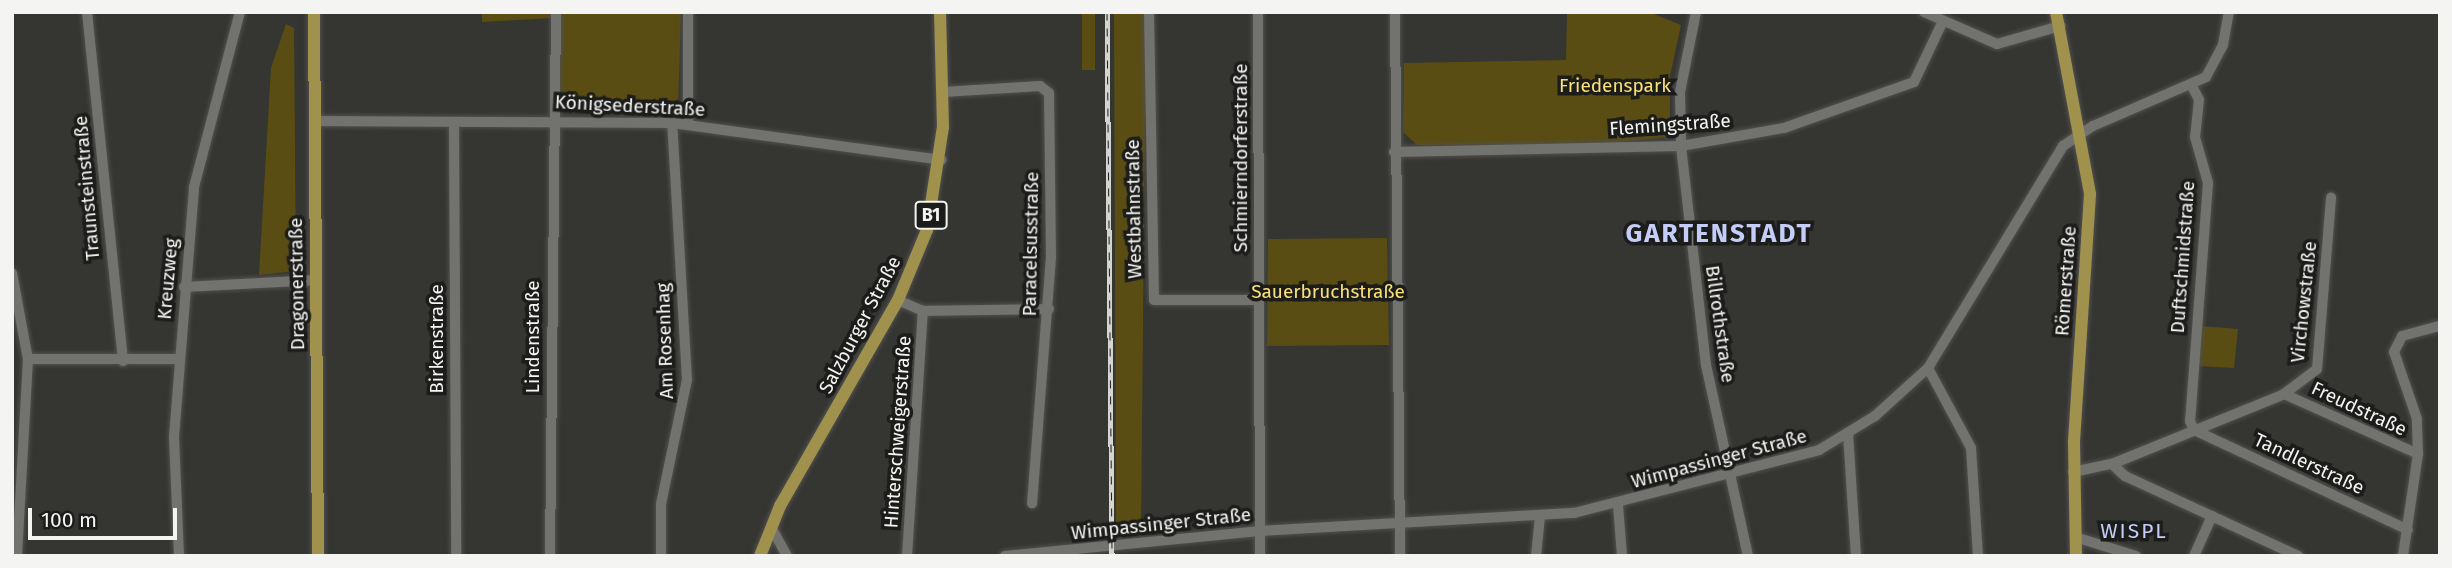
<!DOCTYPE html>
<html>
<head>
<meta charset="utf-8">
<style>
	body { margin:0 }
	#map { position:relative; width:2452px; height:568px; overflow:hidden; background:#353532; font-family:"Fira Sans",sans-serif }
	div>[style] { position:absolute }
	.green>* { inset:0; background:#5a4d13 }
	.roads { filter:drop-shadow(0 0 2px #51504e) drop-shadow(0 0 2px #51504e) }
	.minor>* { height:10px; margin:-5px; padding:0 5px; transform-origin:5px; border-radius:5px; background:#72726f }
	.major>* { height:12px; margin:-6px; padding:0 6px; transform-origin:6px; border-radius:6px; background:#a0914d }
	.rail>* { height:5px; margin-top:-2.5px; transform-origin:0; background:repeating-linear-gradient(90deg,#1c1c1b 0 8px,#d4d4d1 0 16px); box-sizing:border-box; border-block:2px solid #d4d4d1 }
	span { translate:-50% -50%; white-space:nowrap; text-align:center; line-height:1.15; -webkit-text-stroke:7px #1c1c1b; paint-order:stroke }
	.shield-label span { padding:2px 5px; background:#1c1c1b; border:2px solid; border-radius:5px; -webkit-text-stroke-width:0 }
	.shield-label { font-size:18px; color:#f4f4f2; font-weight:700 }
	.park-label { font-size:19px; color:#f9e079 }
	.street-label { font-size:19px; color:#f4f4f2 }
	.neighbourhood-label { font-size:21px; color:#c4cdf7; letter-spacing:2px }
	.district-label { font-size:26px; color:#c4cdf7; font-weight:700; letter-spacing:2px }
	.frame { position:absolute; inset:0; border:14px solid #f4f4f2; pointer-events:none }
	.scale { position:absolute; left:28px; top:508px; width:149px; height:32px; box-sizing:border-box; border:4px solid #f4f4f2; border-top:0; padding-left:9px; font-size:21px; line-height:24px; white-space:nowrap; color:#f4f4f2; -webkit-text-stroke:5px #1c1c1b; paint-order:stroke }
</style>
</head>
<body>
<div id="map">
	<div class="green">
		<div style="clip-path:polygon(482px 12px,552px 12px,551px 18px,482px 22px)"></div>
		<div style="clip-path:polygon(560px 12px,681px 12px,678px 109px,569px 109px,560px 104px)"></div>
		<div style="clip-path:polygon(1082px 12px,1095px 12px,1095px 70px,1082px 70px)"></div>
		<div style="clip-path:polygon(1114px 12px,1146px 12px,1141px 532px,1116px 535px)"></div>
		<div style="clip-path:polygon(1567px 12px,1649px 12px,1681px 25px,1670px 76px,1670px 137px,1598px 144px,1417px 145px,1403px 132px,1404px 63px,1566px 60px)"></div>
		<div style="clip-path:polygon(286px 24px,294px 28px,296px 271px,259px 275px,271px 68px)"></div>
		<div style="clip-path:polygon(1387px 238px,1389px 345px,1267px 346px,1268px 239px)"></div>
		<div style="clip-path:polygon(2201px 326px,2238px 329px,2234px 368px,2198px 366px)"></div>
	</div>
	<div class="roads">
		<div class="minor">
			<div style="left:87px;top:12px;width:351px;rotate:84.1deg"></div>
			<div style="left:1149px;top:12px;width:288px;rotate:89deg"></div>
			<div style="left:1154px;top:300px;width:104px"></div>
			<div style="left:1258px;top:12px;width:544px;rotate:89.79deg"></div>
			<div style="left:1395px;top:12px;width:544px;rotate:89.47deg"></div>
			<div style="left:1696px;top:12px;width:82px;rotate:101.3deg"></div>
			<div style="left:1680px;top:92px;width:54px;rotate:88.9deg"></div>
			<div style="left:1681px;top:146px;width:220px;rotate:83.5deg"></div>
			<div style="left:1706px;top:365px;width:196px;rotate:77.6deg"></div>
			<div style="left:1924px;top:12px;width:80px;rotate:23.7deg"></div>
			<div style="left:1997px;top:44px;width:66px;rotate:-15.9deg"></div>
			<div style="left:2193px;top:88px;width:13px;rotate:63deg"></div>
			<div style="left:2199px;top:100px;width:37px;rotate:96deg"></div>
			<div style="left:2195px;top:137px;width:48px;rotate:74.2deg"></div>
			<div style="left:2208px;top:183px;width:239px;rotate:94.3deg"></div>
			<div style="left:2190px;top:421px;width:10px;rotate:66deg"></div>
			<div style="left:2194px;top:430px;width:236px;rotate:25deg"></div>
			<div style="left:943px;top:92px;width:97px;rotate:-3.5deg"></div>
			<div style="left:1040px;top:86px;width:11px;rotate:38deg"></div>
			<div style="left:1049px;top:93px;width:164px;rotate:89.3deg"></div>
			<div style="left:1051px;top:257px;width:247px;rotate:94.4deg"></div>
			<div style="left:315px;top:121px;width:357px;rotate:0.3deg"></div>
			<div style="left:672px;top:123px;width:272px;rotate:7.8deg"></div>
			<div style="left:454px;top:122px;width:434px;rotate:89.7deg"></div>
			<div style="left:688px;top:125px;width:113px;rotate:-90deg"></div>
			<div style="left:1394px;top:152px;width:287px;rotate:-1.2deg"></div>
			<div style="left:1681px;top:146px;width:105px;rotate:-9.9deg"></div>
			<div style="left:1784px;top:128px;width:138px;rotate:-19.5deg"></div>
			<div style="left:1914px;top:82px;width:68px;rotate:-64.6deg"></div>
			<div style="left:12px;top:273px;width:87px;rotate:79.5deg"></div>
			<div style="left:28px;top:359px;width:197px;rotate:93.2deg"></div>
			<div style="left:184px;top:287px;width:133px;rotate:-3deg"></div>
			<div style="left:898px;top:300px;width:27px;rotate:24deg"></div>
			<div style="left:923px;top:311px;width:126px;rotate:-0.9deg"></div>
			<div style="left:28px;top:359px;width:150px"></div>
			<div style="left:1928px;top:368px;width:91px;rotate:61.7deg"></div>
			<div style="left:1971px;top:448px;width:108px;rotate:86.3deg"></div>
			<div style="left:2284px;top:394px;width:41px;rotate:-37.1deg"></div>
			<div style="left:2317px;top:369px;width:172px;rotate:-85.3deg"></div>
			<div style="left:1848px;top:433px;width:123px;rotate:86.3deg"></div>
			<div style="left:2418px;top:454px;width:35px;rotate:-92deg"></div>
			<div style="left:2417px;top:419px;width:71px;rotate:-108.9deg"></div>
			<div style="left:2394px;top:352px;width:18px;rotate:-63deg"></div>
			<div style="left:2402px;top:336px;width:39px;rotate:-15deg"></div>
			<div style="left:2112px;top:464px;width:18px;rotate:43deg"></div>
			<div style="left:2125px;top:476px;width:191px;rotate:24.8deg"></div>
			<div style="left:2073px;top:472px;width:40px;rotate:-12deg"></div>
			<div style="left:2112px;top:464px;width:186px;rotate:-22.1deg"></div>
			<div style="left:2284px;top:394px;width:147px;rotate:24.1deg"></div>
			<div style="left:2418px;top:454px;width:103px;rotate:98.4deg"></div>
			<div style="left:1618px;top:505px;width:51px;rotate:85.5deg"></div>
			<div style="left:771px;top:527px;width:33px;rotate:61deg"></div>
			<div style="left:2075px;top:537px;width:64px;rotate:17.3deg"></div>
			<div style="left:179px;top:556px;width:119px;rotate:-92.4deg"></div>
			<div style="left:174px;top:437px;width:251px;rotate:-85.4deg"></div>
			<div style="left:194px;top:187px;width:181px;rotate:-75.3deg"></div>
			<div style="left:550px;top:556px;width:544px;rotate:-89.37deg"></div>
			<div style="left:661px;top:556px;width:52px;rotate:-90deg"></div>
			<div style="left:661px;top:504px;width:127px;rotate:-78.2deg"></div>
			<div style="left:687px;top:380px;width:257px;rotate:-93.3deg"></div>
			<div style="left:907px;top:556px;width:246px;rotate:-86.3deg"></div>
			<div style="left:1005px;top:556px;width:255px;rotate:-5.6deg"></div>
			<div style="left:1259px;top:531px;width:316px;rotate:-3.3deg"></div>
			<div style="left:1574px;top:513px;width:253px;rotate:-14.4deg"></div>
			<div style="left:1819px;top:450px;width:66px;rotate:-31.3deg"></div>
			<div style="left:1875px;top:416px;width:72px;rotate:-42.2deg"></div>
			<div style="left:1928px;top:368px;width:260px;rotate:-58.7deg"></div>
			<div style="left:2063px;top:146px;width:36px;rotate:-34deg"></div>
			<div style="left:2093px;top:126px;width:123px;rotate:-23.4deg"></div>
			<div style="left:2206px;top:77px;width:36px;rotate:-62deg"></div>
			<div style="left:2223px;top:45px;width:34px;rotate:-80deg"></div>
			<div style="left:1536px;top:556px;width:40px;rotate:-84.3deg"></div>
			<div style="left:2194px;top:556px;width:44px;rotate:-65.8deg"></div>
		</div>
		<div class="major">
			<div style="left:314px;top:12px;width:544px;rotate:89.58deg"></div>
			<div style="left:2056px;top:12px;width:185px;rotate:79.4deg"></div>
			<div style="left:2090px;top:194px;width:249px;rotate:93.7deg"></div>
			<div style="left:2074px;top:442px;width:114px;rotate:89deg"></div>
			<div style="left:760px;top:556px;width:54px;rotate:-68.2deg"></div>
			<div style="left:780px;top:506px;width:237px;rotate:-60.2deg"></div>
			<div style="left:898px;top:300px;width:76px;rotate:-67.5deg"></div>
			<div style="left:927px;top:230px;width:104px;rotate:-81.2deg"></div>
			<div style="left:943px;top:127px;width:115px;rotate:-91.5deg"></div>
		</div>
	</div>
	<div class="rail">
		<div style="left:1107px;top:12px;width:544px;rotate:89.47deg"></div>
	</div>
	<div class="shield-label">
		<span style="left:931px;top:215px">B1</span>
	</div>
	<div class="park-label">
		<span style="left:1615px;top:86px">Friedenspark</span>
		<span style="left:1328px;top:292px">Sauerbruchstraße</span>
	</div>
	<div class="street-label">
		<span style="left:630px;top:106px;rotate:3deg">Königsederstraße</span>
		<span style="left:1670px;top:125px;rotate:-4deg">Flemingstraße</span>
		<span style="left:1241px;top:158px;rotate:-90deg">Schmierndorferstraße</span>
		<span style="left:87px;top:188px;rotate:-95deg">Traunsteinstraße</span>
		<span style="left:1134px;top:209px;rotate:-91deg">Westbahnstraße</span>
		<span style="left:1031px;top:244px;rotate:-89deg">Paracelsusstraße</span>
		<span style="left:2183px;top:257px;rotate:-86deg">Duftschmidstraße</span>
		<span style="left:168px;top:279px;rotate:-85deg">Kreuzweg</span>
		<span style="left:2066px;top:281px;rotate:-86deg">Römerstraße</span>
		<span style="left:297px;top:284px;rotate:-91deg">Dragonerstraße</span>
		<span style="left:2304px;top:302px;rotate:-84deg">Virchowstraße</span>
		<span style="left:1720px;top:324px;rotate:82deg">Billrothstraße</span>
		<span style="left:860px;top:325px;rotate:-62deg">Salzburger Straße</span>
		<span style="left:533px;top:337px;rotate:-90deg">Lindenstraße</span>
		<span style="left:437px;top:339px;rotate:-90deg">Birkenstraße</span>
		<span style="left:665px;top:341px;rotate:-92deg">Am Rosenhag</span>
		<span style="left:2359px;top:409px;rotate:25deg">Freudstraße</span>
		<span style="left:898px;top:432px;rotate:-86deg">Hinterschweigerstraße</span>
		<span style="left:1719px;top:459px;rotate:-15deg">Wimpassinger Straße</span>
		<span style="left:2309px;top:464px;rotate:25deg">Tandlerstraße</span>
		<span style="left:1161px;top:524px;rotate:-6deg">Wimpassinger Straße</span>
	</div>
	<div class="neighbourhood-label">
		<span style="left:2134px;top:531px">WISPL</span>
	</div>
	<div class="district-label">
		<span style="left:1719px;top:234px">GARTENSTADT</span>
	</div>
	<div class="frame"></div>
	<div class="scale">100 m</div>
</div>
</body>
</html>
